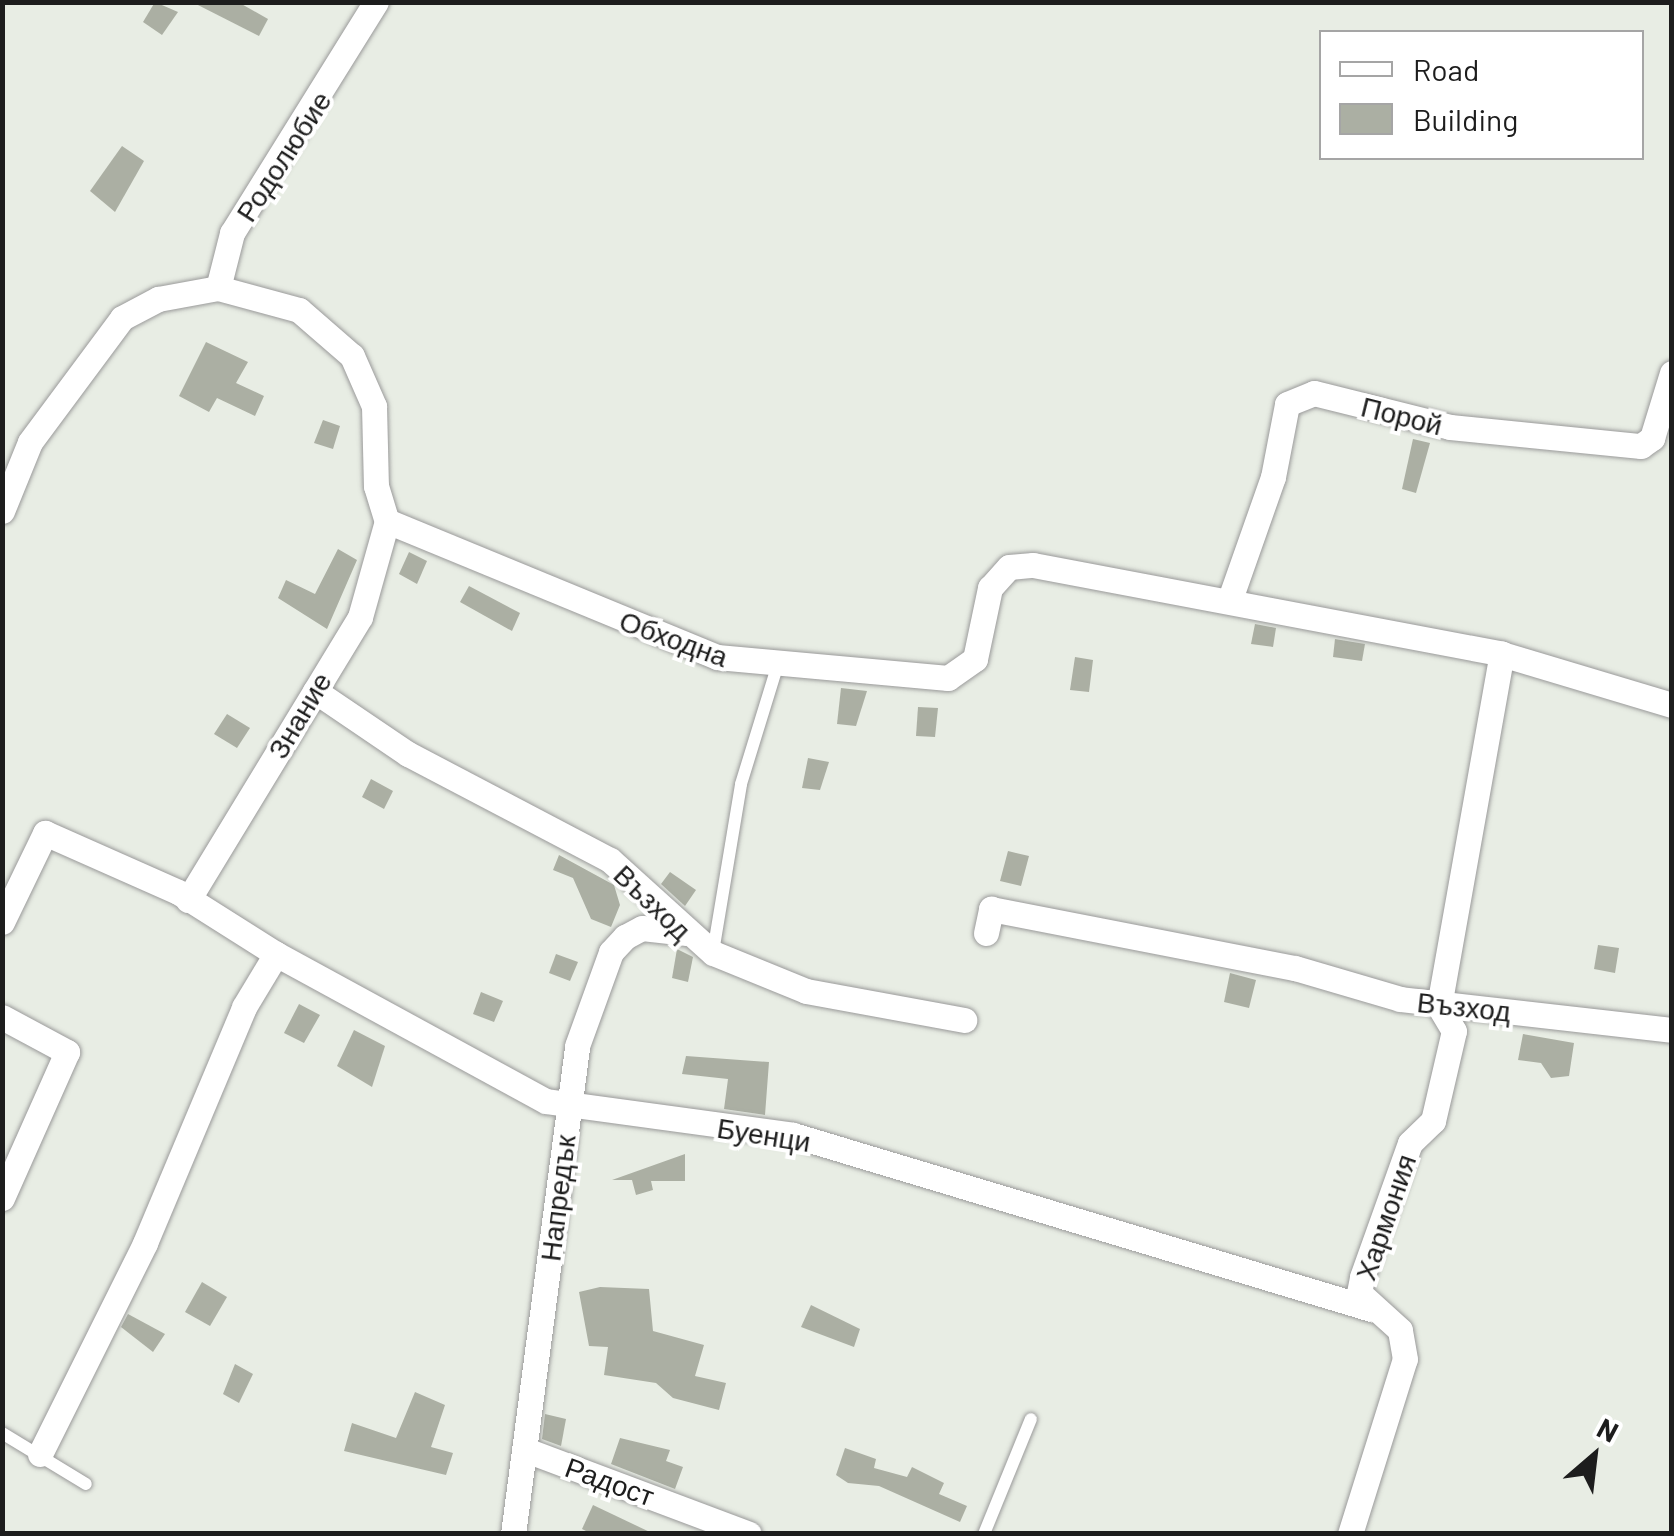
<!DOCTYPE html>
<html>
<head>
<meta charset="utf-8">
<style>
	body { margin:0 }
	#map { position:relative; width:1674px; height:1536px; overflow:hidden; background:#e8ede4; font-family:Barlow,sans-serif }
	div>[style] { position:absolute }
	.building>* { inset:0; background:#abafa3 }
	.roads { filter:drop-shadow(0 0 2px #9a9a9a) drop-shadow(0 0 2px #9a9a9a) }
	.service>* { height:12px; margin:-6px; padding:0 6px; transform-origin:6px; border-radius:6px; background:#fff }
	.minor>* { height:25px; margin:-12.5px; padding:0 12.5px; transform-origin:12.5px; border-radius:12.5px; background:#fff }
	span { translate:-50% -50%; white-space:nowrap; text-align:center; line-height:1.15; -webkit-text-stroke:8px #fff; paint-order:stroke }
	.street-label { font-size:28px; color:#1d1d1d }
	.frame { position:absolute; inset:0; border:5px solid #1d1d1d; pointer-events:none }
	.legend { position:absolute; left:1319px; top:30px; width:325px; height:130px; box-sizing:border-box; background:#fff; border:2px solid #a5a5a5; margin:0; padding:12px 18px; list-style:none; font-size:30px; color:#1d1d1d }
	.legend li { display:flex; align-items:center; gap:20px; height:50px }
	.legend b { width:50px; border:2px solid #a5a5a5 }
	.north { position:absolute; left:1544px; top:1406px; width:100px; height:100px; -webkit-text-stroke:8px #fff; paint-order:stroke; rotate:28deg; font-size:28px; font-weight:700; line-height:40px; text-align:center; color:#1d1d1d }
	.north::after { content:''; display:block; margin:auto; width:35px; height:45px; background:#1d1d1d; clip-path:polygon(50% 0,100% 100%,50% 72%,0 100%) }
</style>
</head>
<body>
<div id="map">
	<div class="building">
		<div style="clip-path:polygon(155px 2px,178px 12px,162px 35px,143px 22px)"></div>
		<div style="clip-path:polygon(192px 2px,238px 2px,268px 19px,259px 36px)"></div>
		<div style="clip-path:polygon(122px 146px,144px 161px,115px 212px,90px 191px)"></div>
		<div style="clip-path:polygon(206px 342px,248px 362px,236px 383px,264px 396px,255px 416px,217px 398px,209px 412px,179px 396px)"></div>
		<div style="clip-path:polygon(323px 420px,340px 426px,333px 449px,314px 443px)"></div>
		<div style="clip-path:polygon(1413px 439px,1430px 443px,1416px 493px,1402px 489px)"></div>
		<div style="clip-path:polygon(338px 549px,357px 560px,327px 629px,278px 598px,286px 580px,315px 594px)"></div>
		<div style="clip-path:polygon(409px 552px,427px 561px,417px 584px,399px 574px)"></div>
		<div style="clip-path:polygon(469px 586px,520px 613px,512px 631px,460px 602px)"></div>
		<div style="clip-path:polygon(1255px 624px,1276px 628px,1273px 647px,1251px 644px)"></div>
		<div style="clip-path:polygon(1335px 639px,1365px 644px,1362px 661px,1333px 657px)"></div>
		<div style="clip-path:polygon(1075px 657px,1093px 660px,1089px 692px,1070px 690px)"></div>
		<div style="clip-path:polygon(841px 688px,867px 691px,856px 726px,837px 724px)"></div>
		<div style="clip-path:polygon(918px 707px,938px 708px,935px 737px,916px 736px)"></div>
		<div style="clip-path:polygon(227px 714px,250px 728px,237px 748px,214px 734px)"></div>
		<div style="clip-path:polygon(808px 758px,829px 762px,820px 790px,802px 788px)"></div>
		<div style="clip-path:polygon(371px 779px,393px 791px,384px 809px,362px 797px)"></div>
		<div style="clip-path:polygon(1008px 851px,1029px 856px,1021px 886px,1000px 881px)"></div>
		<div style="clip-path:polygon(559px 855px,614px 885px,620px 905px,611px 927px,591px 919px,573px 878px,553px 870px)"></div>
		<div style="clip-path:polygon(670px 872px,696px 890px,685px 906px,661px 884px)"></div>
		<div style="clip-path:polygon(1598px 945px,1619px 948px,1615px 973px,1594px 969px)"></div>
		<div style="clip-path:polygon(677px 949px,693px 957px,688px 982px,672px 978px)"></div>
		<div style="clip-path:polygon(556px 954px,578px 962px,570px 981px,549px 973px)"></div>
		<div style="clip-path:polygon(1230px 973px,1256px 980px,1249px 1008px,1224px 1002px)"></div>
		<div style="clip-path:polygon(481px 992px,503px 1001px,494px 1022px,473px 1014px)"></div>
		<div style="clip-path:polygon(299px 1004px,320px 1015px,304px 1043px,284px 1033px)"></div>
		<div style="clip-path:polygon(354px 1030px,385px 1046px,372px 1087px,337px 1066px)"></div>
		<div style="clip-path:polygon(1523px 1034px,1574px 1043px,1569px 1076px,1551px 1078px,1541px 1063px,1518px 1060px)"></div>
		<div style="clip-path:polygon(686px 1056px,769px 1062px,765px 1115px,724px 1109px,728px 1079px,682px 1074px)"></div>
		<div style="clip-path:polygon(685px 1154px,685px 1181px,651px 1181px,653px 1190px,636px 1195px,632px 1180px,612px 1180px)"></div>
		<div style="clip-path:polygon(202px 1282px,227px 1297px,210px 1326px,185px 1312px)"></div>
		<div style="clip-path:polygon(600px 1287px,649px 1289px,653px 1331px,704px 1345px,695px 1376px,726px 1383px,719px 1410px,673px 1398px,656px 1383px,604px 1375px,608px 1347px,589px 1346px,579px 1292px)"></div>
		<div style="clip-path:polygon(811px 1305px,860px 1329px,854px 1347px,801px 1327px)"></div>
		<div style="clip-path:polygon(128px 1314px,165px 1334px,153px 1352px,121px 1327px)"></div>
		<div style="clip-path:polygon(235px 1364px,253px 1374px,239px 1403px,223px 1394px)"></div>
		<div style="clip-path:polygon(415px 1392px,445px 1405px,431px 1447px,453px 1453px,446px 1475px,344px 1451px,352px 1423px,396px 1438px)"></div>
		<div style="clip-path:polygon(545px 1414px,566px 1419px,561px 1446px,542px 1439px)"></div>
		<div style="clip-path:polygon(620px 1438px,670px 1450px,666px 1461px,683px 1467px,675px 1489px,611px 1464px)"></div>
		<div style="clip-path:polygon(845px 1448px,876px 1459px,874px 1468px,907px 1477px,912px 1467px,944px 1483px,939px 1494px,967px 1506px,960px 1522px,879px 1486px,848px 1483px,836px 1475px)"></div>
		<div style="clip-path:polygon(593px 1505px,654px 1534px,592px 1534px,582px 1529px)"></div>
	</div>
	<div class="roads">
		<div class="service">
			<div style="left:713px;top:952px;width:170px;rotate:-80.5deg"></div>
			<div style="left:741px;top:784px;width:122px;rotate:-72.9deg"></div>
			<div style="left:2px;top:1433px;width:98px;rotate:31.3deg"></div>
			<div style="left:984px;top:1534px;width:124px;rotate:-67.8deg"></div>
		</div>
		<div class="minor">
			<div style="left:218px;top:288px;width:57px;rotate:-75.7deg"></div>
			<div style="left:232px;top:233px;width:272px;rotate:-58.1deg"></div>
			<div style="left:2px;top:511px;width:74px;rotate:-67.9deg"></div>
			<div style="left:30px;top:442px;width:154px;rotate:-53.4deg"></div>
			<div style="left:122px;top:318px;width:41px;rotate:-27.8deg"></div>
			<div style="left:158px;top:299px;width:61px;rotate:-10.4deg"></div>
			<div style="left:218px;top:288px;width:84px;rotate:15.2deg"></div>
			<div style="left:299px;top:310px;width:70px;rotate:41deg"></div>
			<div style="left:352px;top:356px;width:55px;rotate:66.3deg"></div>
			<div style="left:374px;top:406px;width:80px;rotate:88.6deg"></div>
			<div style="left:376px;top:486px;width:37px;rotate:73deg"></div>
			<div style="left:387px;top:521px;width:357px;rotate:22.4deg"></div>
			<div style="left:717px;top:657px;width:232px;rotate:5.2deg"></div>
			<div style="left:948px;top:678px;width:33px;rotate:-35deg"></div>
			<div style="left:975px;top:659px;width:73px;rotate:-78.1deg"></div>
			<div style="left:990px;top:588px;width:28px;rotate:-48deg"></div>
			<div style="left:1009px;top:567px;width:24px;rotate:-5deg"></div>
			<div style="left:1033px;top:565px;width:477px;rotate:10.7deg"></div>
			<div style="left:1502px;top:654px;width:177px;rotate:16.7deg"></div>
			<div style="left:1230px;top:599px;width:129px;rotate:-70.6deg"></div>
			<div style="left:1273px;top:477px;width:74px;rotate:-79.1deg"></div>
			<div style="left:1287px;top:404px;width:29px;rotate:-22deg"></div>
			<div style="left:1314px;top:393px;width:140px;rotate:14deg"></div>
			<div style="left:1450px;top:427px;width:192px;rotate:5.7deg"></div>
			<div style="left:1641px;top:446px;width:14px;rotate:-36deg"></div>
			<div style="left:1652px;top:438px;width:68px;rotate:-72.9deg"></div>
			<div style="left:315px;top:691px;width:112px;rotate:34.1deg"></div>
			<div style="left:408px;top:754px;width:228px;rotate:27.7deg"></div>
			<div style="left:610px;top:860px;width:139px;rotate:42.1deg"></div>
			<div style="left:713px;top:953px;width:100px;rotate:22.2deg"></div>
			<div style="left:806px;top:991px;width:161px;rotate:10.4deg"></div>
			<div style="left:188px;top:900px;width:331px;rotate:-58.7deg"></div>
			<div style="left:360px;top:617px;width:100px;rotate:-74.3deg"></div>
			<div style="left:2px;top:922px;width:99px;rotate:-64.2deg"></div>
			<div style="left:45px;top:833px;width:145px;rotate:23.9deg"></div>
			<div style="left:178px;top:892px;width:116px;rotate:32.3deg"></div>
			<div style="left:276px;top:954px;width:307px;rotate:28.6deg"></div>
			<div style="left:546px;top:1101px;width:249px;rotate:7.8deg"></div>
			<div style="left:793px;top:1135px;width:604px;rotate:16.75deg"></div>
			<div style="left:986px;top:933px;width:25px;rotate:-78deg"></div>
			<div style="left:991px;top:909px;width:310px;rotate:11deg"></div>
			<div style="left:1295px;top:968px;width:109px;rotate:16.4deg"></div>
			<div style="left:1400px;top:999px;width:274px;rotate:6.5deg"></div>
			<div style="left:2px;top:1017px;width:74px;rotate:28.3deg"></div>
			<div style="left:67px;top:1052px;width:160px;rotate:114deg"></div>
			<div style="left:526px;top:1450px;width:238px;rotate:20.6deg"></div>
			<div style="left:40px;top:1454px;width:236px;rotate:-63.5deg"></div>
			<div style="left:145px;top:1243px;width:256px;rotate:-67.2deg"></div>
			<div style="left:244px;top:1007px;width:62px;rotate:-58.9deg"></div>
			<div style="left:513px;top:1534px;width:492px;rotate:-82.5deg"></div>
			<div style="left:577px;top:1046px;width:100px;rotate:-70.1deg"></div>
			<div style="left:611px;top:952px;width:21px;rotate:-47deg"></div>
			<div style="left:625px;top:937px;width:19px;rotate:-28deg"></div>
			<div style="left:642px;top:928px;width:43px;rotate:6.6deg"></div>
			<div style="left:1350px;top:1534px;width:183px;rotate:-72.6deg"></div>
			<div style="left:1405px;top:1359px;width:29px;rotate:-100deg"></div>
			<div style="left:1400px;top:1330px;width:55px;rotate:-137.9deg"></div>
			<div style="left:1359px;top:1293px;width:16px;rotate:-79deg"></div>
			<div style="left:1362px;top:1277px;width:142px;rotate:-70.3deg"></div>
			<div style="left:1410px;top:1143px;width:32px;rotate:-44deg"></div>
			<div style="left:1433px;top:1121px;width:92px;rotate:-76.9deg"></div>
			<div style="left:1454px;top:1031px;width:29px;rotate:-121deg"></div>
			<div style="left:1439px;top:1006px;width:358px;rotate:-79.9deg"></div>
		</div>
	</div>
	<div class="street-label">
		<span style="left:283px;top:156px;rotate:-57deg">Родолюбие</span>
		<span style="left:1402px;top:415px;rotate:14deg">Порой</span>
		<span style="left:674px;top:638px;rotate:20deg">Обходна</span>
		<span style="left:299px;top:715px;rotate:-59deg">Знание</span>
		<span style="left:653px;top:902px;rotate:44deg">Възход</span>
		<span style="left:1464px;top:1006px;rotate:6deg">Възход</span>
		<span style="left:764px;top:1134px;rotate:9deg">Буенци</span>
		<span style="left:557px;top:1198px;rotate:-83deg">Напредък</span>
		<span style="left:1385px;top:1217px;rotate:-71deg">Хармония</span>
		<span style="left:610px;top:1481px;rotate:20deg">Радост</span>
	</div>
	<div class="frame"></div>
	<ul class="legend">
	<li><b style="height:12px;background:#fff"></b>Road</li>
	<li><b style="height:28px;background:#abafa3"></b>Building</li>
	</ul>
	<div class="north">N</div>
</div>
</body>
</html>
